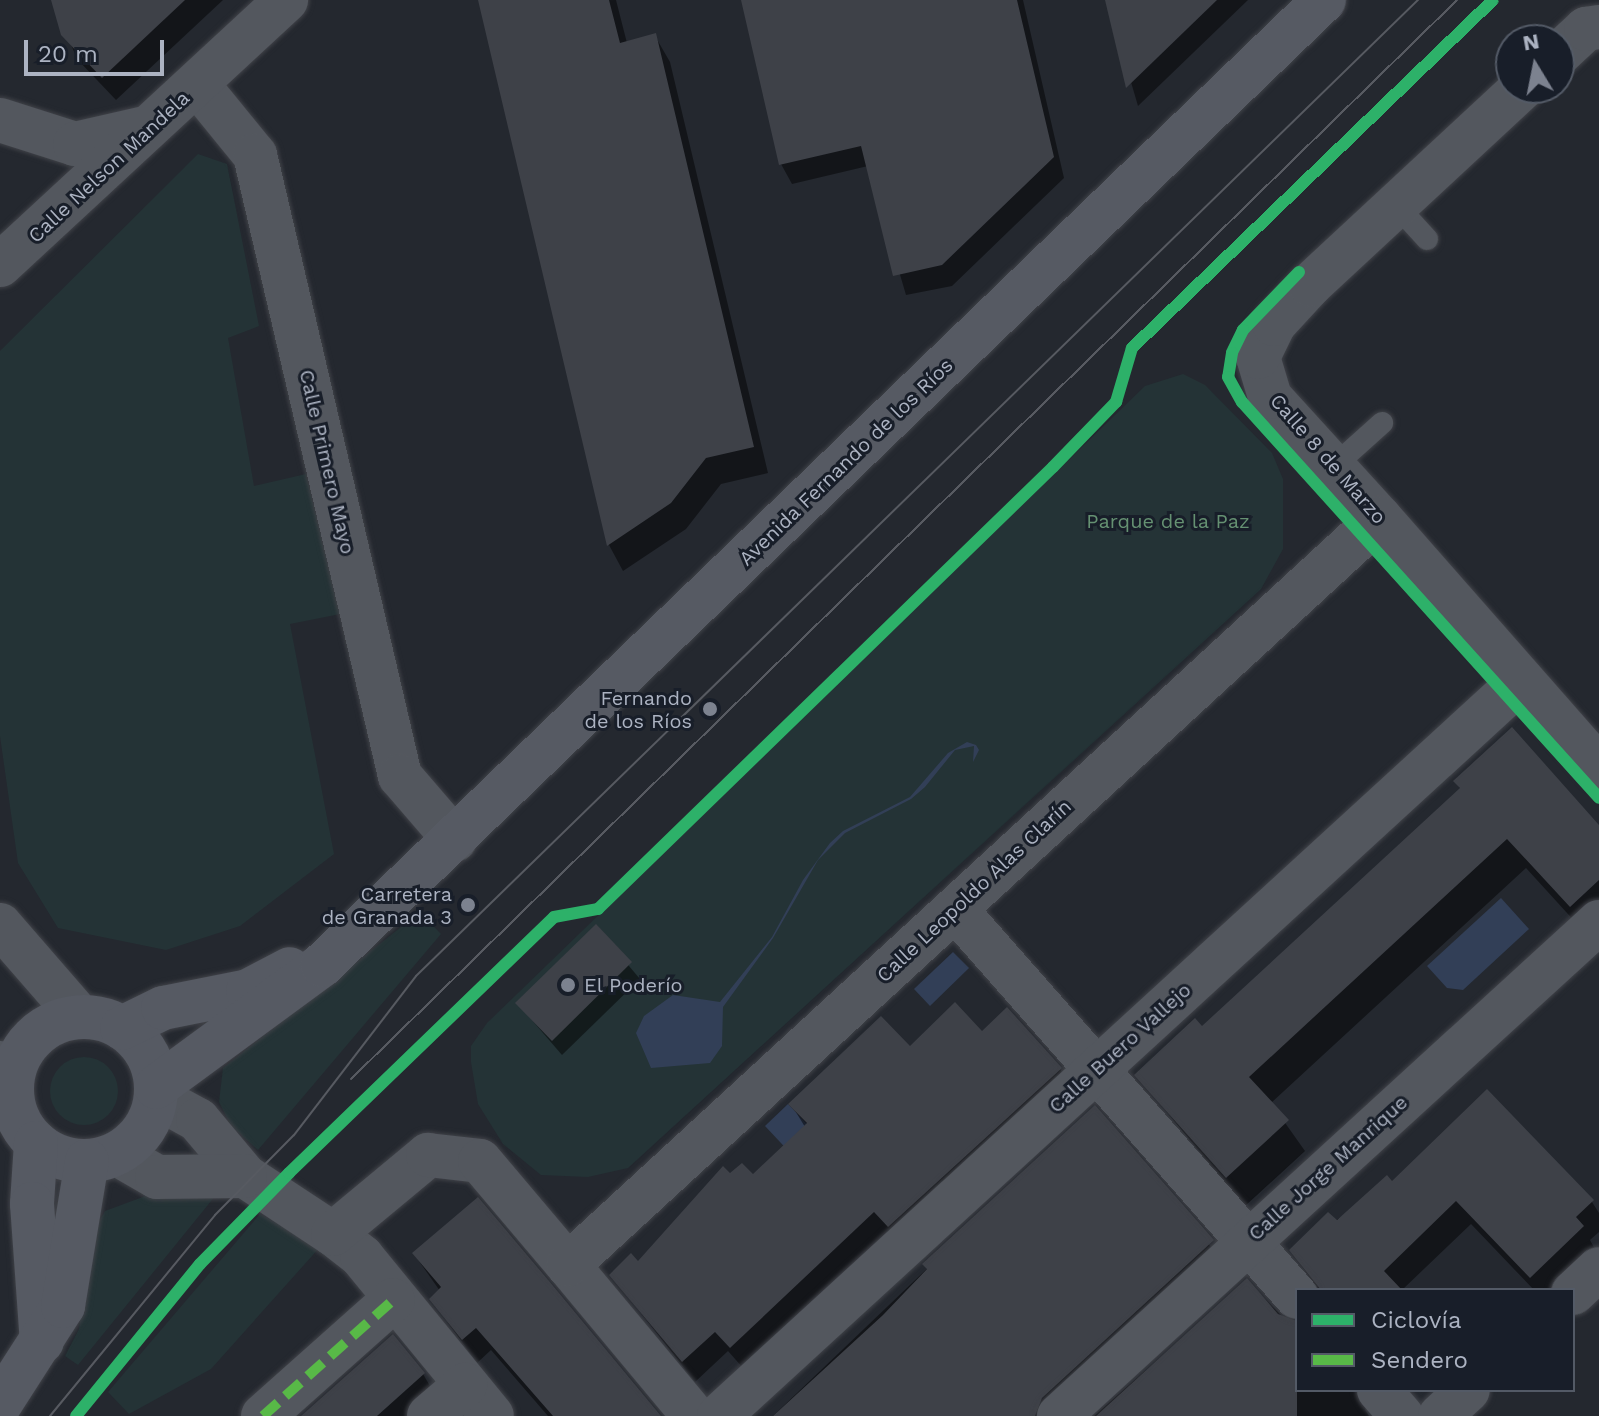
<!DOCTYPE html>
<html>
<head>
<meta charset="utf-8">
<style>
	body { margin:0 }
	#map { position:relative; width:1599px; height:1416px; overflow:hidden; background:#24282f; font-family:"Work Sans",sans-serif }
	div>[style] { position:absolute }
	.green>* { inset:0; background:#243336 }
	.round { border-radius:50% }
	.water>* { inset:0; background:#323f57 }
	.shadow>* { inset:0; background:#0007 }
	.building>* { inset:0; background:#3e4148 }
	.roads { filter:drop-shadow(0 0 2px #404248) drop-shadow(0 0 2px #404248) }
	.service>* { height:22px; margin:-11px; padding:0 11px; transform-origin:11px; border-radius:11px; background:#53575e }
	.minor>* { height:44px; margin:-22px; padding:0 22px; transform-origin:22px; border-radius:22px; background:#53575e }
	.tertiary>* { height:44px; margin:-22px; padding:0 22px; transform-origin:22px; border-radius:22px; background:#53575e }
	.secondary>* { height:44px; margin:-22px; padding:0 22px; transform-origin:22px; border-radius:22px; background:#565a63 }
	.secondary>.ring { margin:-22px; padding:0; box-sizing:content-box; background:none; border:44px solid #565a63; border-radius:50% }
	.tram>* { height:2px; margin:-1px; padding:0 1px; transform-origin:1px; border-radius:1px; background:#575a61 }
	.quiet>* { height:10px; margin-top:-5px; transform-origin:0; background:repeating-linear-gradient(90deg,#58b947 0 20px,transparent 0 30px) }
	.cycleway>* { height:12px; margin:-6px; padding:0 6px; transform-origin:6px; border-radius:6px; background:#2db169 }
	.dots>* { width:22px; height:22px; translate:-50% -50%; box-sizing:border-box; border:4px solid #181e29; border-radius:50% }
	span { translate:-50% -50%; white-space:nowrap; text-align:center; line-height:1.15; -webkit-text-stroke:6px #181e29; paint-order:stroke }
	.street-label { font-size:20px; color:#acb3c2 }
	.park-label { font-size:20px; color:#659172 }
	.poi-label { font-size:20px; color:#acb3c2 }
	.right { translate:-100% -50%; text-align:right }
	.left { translate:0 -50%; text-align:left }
	.legend { position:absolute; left:1295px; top:1288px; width:280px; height:104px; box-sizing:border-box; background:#181e29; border:2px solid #535a66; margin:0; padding:10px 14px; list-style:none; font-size:24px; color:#acb3c2 }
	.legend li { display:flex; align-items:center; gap:16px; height:40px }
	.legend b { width:40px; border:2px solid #535a66 }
	.north { position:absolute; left:1495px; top:24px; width:80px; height:80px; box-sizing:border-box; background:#181e29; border:2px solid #535a66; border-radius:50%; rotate:350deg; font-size:22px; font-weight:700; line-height:32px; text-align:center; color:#acb3c2 }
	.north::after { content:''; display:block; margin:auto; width:28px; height:36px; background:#7c828f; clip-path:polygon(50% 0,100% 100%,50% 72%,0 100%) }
	.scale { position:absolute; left:24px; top:40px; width:140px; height:36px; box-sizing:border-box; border:4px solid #acb3c2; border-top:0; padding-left:10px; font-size:24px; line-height:28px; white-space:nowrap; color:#acb3c2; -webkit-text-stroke:6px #181e29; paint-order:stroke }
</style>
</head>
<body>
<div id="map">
	<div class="green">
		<div style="clip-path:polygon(198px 154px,227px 164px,259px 326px,228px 338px,254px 486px,306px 474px,340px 614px,290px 624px,334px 854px,240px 926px,166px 950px,58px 928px,18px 863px,0 736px,0 351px)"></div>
		<div style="clip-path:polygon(1183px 374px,1205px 385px,1272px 453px,1283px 479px,1283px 549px,1261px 589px,628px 1168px,588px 1177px,541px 1175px,503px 1144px,478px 1104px,471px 1062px,471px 1046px,487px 1023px,1145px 386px)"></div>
		<div style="clip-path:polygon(420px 912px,441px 934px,258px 1150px,231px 1126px,219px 1102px,223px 1068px)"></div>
		<div class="round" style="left:50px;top:1057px;width:68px;height:68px"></div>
		<div style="clip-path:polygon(159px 1191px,216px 1195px,78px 1365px,65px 1356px,79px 1329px,92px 1234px,105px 1211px)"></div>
		<div style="clip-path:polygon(260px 1214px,320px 1247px,211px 1369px,129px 1414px,108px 1392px)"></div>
	</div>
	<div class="water">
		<div style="clip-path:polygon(967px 742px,976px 745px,979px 750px,973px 762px,974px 746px,955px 750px,925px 787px,911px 799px,845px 833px,818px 860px,773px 938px,723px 1007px,722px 1046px,710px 1063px,651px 1068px,636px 1033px,644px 1016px,673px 995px,720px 1002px,772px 937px,803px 880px,830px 843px,843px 831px,910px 797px,948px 753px)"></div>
		<div style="clip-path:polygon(1501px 898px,1529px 929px,1463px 990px,1447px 988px,1427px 966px)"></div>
		<div style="clip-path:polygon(953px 952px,969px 968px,930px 1006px,914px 989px)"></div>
		<div style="clip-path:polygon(788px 1104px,823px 1141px,795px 1158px,765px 1126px)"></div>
	</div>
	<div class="shadow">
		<div style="clip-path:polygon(53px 0,223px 0,116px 100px,77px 59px)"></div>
		<div style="clip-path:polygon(616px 0,627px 43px,655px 36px,670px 62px,768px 473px,721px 484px,686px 529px,623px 571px,609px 545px,481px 2px)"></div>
		<div style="clip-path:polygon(743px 0,1023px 0,1064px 178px,952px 286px,906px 295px,868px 166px,792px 184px,781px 164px)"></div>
		<div style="clip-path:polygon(1107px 0,1248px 0,1138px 106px)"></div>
		<div style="clip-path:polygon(1456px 781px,1599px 829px,1599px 926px,1588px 936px,1526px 868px,1271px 1103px,1305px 1151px,1244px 1207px,1137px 1075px,1202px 1029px,1461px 790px)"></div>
		<div style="clip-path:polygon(596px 927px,640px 979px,562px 1055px,518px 1004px)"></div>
		<div style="clip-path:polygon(910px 1049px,1060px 1069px,1072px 1090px,901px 1247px,887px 1232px,743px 1368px,728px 1351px,695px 1382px,611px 1275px,638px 1264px,730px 1176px,753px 1177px,805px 1127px,791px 1104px)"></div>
		<div style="clip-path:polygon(1487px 1092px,1592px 1202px,1599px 1213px,1599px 1232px,1590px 1240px,1596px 1251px,1556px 1290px,1534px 1290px,1471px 1224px,1402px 1290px,1318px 1290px,1291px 1250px,1392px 1183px)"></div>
		<div style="clip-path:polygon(1095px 1108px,1226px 1265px,1062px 1416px,773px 1416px)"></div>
		<div style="clip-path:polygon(414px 1254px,659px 1416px,548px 1416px,491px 1350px,477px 1363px,431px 1299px,440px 1291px)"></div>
		<div style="clip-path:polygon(1247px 1281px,1288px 1322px,1297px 1321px,1297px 1390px,1385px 1390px,1365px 1409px,1369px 1416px,1094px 1416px)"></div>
		<div style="clip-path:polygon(423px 1374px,437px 1398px,416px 1416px,303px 1416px)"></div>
	</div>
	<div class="building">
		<div style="clip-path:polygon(51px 0,185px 0,102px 78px,61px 35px)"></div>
		<div style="clip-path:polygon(478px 0,609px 0,620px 43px,656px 33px,754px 447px,706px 458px,671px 503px,607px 546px)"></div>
		<div style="clip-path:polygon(741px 0,1017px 0,1054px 157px,942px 265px,893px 276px,861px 146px,779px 165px)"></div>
		<div style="clip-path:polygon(1105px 0,1217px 0,1126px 88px)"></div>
		<div style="clip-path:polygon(1512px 727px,1599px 825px,1599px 880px,1570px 907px,1507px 839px,1249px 1077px,1289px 1120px,1226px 1178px,1134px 1075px,1195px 1018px,1202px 1026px,1460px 788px,1453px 781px)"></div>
		<div style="clip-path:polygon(596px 924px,632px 962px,552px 1041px,515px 1003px)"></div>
		<div style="clip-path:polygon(955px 1002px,982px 1031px,1007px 1007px,1062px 1068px,888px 1227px,874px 1212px,730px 1348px,715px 1332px,682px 1362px,609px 1275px,631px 1253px,638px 1261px,723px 1166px,730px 1173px,742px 1163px,753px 1174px,807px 1123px,788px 1104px,881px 1016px,910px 1046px)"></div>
		<div style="clip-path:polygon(1487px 1089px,1594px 1200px,1576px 1217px,1584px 1226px,1530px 1278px,1456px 1201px,1384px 1271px,1402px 1290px,1321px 1290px,1289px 1250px,1328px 1212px,1337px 1220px,1387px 1175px,1392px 1181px)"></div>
		<div style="clip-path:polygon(1095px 1105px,1214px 1240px,1042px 1398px,1035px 1416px,773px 1416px,883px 1315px,927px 1269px,922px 1264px)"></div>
		<div style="clip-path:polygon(478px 1197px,549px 1281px,661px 1416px,553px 1416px,476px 1328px,462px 1340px,429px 1299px,441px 1287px,412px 1253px)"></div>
		<div style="clip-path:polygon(1247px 1278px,1278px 1314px,1297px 1321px,1297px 1416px,1096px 1416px)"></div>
		<div style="clip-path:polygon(393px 1334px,425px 1373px,377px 1416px,301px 1416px)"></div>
	</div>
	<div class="roads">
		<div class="service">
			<div style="left:1396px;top:205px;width:46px;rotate:47.6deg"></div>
			<div style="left:1333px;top:467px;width:66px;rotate:-41.9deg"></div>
		</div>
		<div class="minor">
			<div style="left:1559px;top:54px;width:37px;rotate:-43deg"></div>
			<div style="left:1586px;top:29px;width:13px;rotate:-9deg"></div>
			<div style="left:197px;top:84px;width:92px;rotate:50.8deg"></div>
			<div style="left:255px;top:155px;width:638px;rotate:76.86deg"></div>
			<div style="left:400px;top:776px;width:84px;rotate:49.3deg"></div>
			<div style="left:0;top:120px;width:79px;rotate:17.7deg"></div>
			<div style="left:75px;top:144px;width:72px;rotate:-12.9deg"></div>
			<div style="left:0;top:265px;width:390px;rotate:-42.8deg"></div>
			<div style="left:1380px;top:518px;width:164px;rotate:-132.3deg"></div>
			<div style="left:1270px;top:397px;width:42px;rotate:-106.7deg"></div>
			<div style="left:1258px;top:357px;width:37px;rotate:-64deg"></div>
			<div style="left:1274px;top:324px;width:53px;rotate:-47.3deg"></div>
			<div style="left:1310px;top:285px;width:289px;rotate:-42.9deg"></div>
			<div style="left:955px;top:909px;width:517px;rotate:48.61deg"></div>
			<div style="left:333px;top:1234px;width:37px;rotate:38deg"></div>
			<div style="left:362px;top:1257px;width:205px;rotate:50.7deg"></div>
			<div style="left:568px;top:1265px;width:197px;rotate:50.2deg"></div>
			<div style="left:1573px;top:1293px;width:35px;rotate:-43deg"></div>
			<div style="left:1379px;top:1390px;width:35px;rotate:49deg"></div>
			<div style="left:263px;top:1416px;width:174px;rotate:-41.7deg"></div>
			<div style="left:429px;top:1416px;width:48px;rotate:-40.7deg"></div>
			<div style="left:719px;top:1416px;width:1089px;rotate:-42.51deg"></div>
			<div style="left:1059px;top:1416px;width:732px;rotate:-42.45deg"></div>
			<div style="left:1440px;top:1416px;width:38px;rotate:-43deg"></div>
		</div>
		<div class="tertiary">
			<div style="left:0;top:925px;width:122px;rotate:49deg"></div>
			<div style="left:0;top:1063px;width:21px;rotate:55deg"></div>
			<div style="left:156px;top:1097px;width:48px;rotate:28.7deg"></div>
			<div style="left:198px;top:1120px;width:73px;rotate:50deg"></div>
			<div style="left:245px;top:1176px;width:105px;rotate:33.4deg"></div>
			<div style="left:333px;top:1234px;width:124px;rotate:-39.7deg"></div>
			<div style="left:428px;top:1155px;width:52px;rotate:6.6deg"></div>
			<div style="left:480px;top:1161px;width:136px;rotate:49.8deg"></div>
			<div style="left:568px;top:1265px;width:1103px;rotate:-42.61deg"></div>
			<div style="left:1380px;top:518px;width:332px;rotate:48.7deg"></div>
			<div style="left:117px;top:1154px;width:46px;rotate:29.9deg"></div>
			<div style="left:157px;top:1177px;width:88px;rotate:-0.7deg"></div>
		</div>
		<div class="secondary">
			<div class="ring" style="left:12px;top:1017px;width:100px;height:100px"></div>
			<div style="left:122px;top:1028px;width:46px;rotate:-26deg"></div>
			<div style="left:163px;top:1008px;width:87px;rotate:-11.3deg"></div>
			<div style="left:248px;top:991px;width:47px;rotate:-27.6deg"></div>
			<div style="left:156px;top:1087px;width:206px;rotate:-36.3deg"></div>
			<div style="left:322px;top:965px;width:1391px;rotate:-43.92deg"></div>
			<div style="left:36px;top:1143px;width:61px;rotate:93.8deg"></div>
			<div style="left:32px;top:1204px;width:138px;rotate:85.9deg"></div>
			<div style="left:0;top:1404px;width:117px;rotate:-57.3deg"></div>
			<div style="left:63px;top:1306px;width:147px;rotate:-80.6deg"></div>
		</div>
	</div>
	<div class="tram">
		<div style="left:351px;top:1079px;width:1545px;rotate:-44.29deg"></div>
		<div style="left:50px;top:1416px;width:260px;rotate:-50.6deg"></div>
		<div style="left:215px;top:1215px;width:112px;rotate:-45.4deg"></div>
		<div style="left:294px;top:1135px;width:200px;rotate:-52.5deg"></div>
		<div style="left:416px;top:976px;width:1399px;rotate:-44.25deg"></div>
	</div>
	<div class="quiet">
		<div style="left:263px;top:1416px;width:174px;rotate:-41.7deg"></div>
	</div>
	<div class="cycleway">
		<div style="left:1299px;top:272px;width:81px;rotate:134deg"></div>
		<div style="left:1243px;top:330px;width:25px;rotate:116deg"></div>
		<div style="left:1232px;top:353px;width:24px;rotate:99deg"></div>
		<div style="left:1228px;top:377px;width:29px;rotate:61deg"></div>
		<div style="left:1242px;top:402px;width:533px;rotate:47.96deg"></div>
		<div style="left:76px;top:1416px;width:196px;rotate:-50.8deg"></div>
		<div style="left:200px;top:1264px;width:127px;rotate:-45.6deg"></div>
		<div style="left:289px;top:1173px;width:368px;rotate:-44deg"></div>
		<div style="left:554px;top:917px;width:45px;rotate:-10.3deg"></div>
		<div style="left:598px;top:909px;width:634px;rotate:-44.17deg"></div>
		<div style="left:1053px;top:467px;width:91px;rotate:-45.9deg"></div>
		<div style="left:1116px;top:402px;width:56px;rotate:-73.5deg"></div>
		<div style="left:1132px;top:348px;width:501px;rotate:-43.95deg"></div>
	</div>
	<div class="dots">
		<div style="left:710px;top:709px;background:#7c828f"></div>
		<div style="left:468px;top:905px;background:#7c828f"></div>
		<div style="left:568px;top:985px;background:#7c828f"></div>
	</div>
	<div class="street-label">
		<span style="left:109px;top:167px;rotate:-43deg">Calle Nelson Mandela</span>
		<span style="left:1328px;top:459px;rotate:49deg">Calle 8 de Marzo</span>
		<span style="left:327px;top:462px;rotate:77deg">Calle Primero Mayo</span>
		<span style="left:846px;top:462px;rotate:-44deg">Avenida Fernando de los Ríos</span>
		<span style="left:974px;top:891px;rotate:-43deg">Calle Leopoldo Alas Clarín</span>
		<span style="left:1120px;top:1048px;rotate:-42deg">Calle Buero Vallejo</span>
		<span style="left:1328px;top:1168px;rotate:-42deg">Calle Jorge Manrique</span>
	</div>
	<div class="park-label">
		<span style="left:1168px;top:521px">Parque de la Paz</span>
	</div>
	<div class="poi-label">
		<span class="right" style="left:692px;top:710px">Fernando<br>de los Ríos</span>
		<span class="right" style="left:452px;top:906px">Carretera<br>de Granada 3</span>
		<span class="left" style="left:584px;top:985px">El Poderío</span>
	</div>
	<ul class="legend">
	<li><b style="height:10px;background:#2db169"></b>Ciclovía</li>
	<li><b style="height:10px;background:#58b947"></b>Sendero</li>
	</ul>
	<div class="north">N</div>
	<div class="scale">20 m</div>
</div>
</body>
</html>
